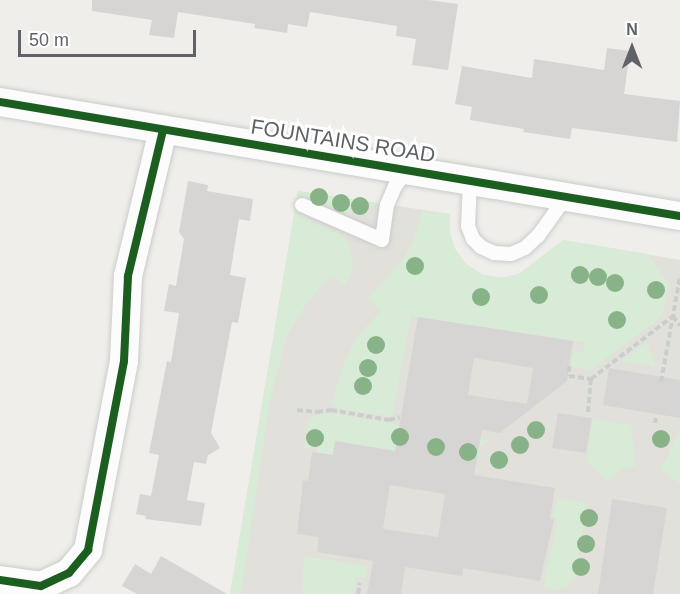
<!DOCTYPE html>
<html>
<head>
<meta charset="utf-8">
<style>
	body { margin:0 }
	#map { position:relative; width:680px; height:594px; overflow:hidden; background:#efeeea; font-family:Helvetica,sans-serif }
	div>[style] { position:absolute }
	.education>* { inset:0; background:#e2e0da }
	.green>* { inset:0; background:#d8ebd6 }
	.building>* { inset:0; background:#d6d5d3 }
	.path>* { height:4px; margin-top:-2px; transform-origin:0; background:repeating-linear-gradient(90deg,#cacfcc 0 6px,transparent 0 9px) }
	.roads { filter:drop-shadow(0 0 2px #cbcccc) drop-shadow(0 0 2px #cbcccc) }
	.service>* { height:14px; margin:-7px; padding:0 7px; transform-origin:7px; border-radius:7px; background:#fdfcfc }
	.minor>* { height:28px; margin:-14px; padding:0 14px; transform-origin:14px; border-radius:14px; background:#fdfcfc }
	.cycleway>* { height:8px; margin:-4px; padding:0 4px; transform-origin:4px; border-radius:4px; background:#1b5e20 }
	.trees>* { width:18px; height:18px; margin:-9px; border-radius:50%; background:#88b388 }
	span { translate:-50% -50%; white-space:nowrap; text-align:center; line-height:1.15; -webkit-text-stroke:6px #fff; paint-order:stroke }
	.street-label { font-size:21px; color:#5f6368 }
	.north { position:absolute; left:602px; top:18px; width:60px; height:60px; -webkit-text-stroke:4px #fff; paint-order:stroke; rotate:0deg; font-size:16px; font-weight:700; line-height:24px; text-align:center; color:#5f6368 }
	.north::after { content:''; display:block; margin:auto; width:21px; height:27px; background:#5f6368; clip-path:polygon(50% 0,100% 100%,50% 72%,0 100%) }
	.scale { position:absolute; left:18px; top:30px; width:178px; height:27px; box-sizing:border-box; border:3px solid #5f6368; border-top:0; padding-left:8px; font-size:18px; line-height:21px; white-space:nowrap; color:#5f6368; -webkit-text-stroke:4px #fff; paint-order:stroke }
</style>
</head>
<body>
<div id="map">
	<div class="education">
		<div style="clip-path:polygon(298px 191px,450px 214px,450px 233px,455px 249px,466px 264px,483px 275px,502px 278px,519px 274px,563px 240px,680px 260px,680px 594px,230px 594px)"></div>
	</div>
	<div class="green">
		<div style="clip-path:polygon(298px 191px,378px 203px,363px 212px,349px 212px,337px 210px,306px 197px,298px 213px,342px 235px,349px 244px,353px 269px,345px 286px,330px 276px,307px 303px,287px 335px,270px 400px,241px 594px,230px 594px)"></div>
		<div style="clip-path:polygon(423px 210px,450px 214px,450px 233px,455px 249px,466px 264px,483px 275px,502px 278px,519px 274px,563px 240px,648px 254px,669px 284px,663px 313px,658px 320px,590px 370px,571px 367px,573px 352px,584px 353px,585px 342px,411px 316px,392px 417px,335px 408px,336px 403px,332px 402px,345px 361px,357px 336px,381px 311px,367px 299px,403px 260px,414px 238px)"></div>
		<div style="clip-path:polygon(647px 342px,656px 366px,621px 361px)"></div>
		<div style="clip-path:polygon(323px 413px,331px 413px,490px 440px,480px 447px,476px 466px,335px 441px,333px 455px,317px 453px,317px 447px,304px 448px,309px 418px)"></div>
		<div style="clip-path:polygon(592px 419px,631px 425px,635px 466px,622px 469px,607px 481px,587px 462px)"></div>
		<div style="clip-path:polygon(678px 432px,680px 433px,680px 484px,661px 470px)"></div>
		<div style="clip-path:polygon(557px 498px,587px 503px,575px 578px,566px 587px,556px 590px,543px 588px,558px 518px,553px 517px)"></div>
		<div style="clip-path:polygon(304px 556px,367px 566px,366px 578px,356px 577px,354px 594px,302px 594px)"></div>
	</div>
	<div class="building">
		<div style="clip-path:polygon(92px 0,428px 0,458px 4px,448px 70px,412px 65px,416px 39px,396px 36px,397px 26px,310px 12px,307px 27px,288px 24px,287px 33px,254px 28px,255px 24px,178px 12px,174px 38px,149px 35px,152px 20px,92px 11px)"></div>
		<div style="clip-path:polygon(607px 48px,630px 51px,624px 94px,680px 101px,677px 142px,572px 128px,570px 139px,523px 132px,524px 129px,470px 120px,472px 107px,455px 104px,462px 66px,532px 78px,534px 59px,604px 70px)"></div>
		<div style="clip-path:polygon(188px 181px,208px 185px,207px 191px,253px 199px,250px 221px,239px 219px,230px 275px,246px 278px,238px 323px,232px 322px,211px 433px,220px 448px,208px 455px,206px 464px,194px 462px,187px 500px,205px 503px,201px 526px,145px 519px,146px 516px,136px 514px,140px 494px,151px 496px,159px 455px,149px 453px,167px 361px,171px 362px,179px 313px,164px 311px,169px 284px,176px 286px,184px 239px,179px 232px)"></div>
		<div style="clip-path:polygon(evenodd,418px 317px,573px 341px,567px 381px,500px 433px,482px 430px,474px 475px,555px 488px,550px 519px,554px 519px,540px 581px,463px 568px,462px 576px,405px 567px,401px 594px,367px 594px,373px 561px,317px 552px,319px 537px,297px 534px,303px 480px,308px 481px,312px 452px,333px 455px,335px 441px,395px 451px,418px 317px,474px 358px,533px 368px,527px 404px,468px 395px,474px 358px,418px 317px,390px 485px,445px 494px,438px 537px,383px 529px,390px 485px)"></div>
		<div style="clip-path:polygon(609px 368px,680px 380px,680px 418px,603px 405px)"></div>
		<div style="clip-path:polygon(558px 413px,592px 418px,586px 453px,552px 448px)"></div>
		<div style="clip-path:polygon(612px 499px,667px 508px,653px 594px,598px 594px)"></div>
		<div style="clip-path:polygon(161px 556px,227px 594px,137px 594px,122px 586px,135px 564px,151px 574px)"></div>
	</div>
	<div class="path">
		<div style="left:569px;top:366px;width:10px;rotate:90deg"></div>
		<div style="left:569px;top:376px;width:22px;rotate:8deg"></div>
		<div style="left:661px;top:382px;width:108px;rotate:-79.8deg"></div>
		<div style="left:297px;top:410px;width:20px;rotate:6deg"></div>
		<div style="left:317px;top:412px;width:14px;rotate:-8deg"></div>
		<div style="left:331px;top:410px;width:59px;rotate:9.8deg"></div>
		<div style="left:389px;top:420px;width:11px;rotate:-15deg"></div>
		<div style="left:588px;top:412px;width:33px;rotate:-85deg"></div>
		<div style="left:591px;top:379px;width:103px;rotate:-37.5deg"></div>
		<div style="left:673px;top:316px;width:12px;rotate:55deg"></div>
		<div style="left:655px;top:423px;width:5px;rotate:-79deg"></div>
		<div style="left:358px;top:594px;width:11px;rotate:-80deg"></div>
	</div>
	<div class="roads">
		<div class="service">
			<div style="left:470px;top:181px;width:45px;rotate:92.5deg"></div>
			<div style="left:468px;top:226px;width:14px;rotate:69deg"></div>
			<div style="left:473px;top:239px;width:11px;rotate:45deg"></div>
			<div style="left:481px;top:247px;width:14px;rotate:25deg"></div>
			<div style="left:494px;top:253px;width:17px;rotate:3deg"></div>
			<div style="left:511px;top:254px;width:15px;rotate:-23deg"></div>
			<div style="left:525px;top:248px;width:18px;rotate:-43deg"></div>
			<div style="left:538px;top:236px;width:48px;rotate:-54.3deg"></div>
			<div style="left:302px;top:205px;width:87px;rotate:23.6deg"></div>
			<div style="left:382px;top:240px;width:35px;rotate:-82deg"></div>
			<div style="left:387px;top:205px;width:21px;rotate:-67deg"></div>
			<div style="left:395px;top:186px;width:21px;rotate:-51deg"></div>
		</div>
		<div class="minor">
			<div style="left:0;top:102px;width:689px;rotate:9.52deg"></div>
			<div style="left:0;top:580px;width:41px;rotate:8.3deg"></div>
			<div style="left:41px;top:586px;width:31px;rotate:-25deg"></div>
			<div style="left:69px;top:573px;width:30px;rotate:-50deg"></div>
			<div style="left:88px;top:550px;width:192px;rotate:-79.2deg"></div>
			<div style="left:124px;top:361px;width:85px;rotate:-87.3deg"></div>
			<div style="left:128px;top:276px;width:150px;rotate:-76.5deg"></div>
		</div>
	</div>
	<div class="cycleway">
		<div style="left:0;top:102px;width:689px;rotate:9.52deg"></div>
		<div style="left:0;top:580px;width:41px;rotate:8.3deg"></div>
		<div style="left:41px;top:586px;width:31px;rotate:-25deg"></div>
		<div style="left:69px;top:573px;width:30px;rotate:-50deg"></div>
		<div style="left:88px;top:550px;width:192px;rotate:-79.2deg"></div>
		<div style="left:124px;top:361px;width:85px;rotate:-87.3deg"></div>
		<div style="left:128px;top:276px;width:150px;rotate:-76.5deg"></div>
	</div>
	<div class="trees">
		<div style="left:319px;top:197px"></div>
		<div style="left:341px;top:203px"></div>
		<div style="left:360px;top:206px"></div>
		<div style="left:415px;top:266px"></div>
		<div style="left:580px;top:275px"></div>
		<div style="left:598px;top:277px"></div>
		<div style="left:615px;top:283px"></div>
		<div style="left:656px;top:290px"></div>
		<div style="left:539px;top:295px"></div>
		<div style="left:481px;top:297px"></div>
		<div style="left:617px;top:320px"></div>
		<div style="left:376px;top:345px"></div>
		<div style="left:368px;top:368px"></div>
		<div style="left:363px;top:386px"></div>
		<div style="left:536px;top:430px"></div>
		<div style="left:400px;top:437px"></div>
		<div style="left:315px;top:438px"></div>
		<div style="left:661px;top:439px"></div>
		<div style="left:520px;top:445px"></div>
		<div style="left:436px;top:447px"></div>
		<div style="left:468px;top:452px"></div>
		<div style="left:499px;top:460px"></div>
		<div style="left:589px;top:518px"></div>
		<div style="left:586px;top:544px"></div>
		<div style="left:581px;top:567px"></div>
	</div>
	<div class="street-label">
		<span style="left:343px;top:141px;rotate:9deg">FOUNTAINS ROAD</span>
	</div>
	<div class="north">N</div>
	<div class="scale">50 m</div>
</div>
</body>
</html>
